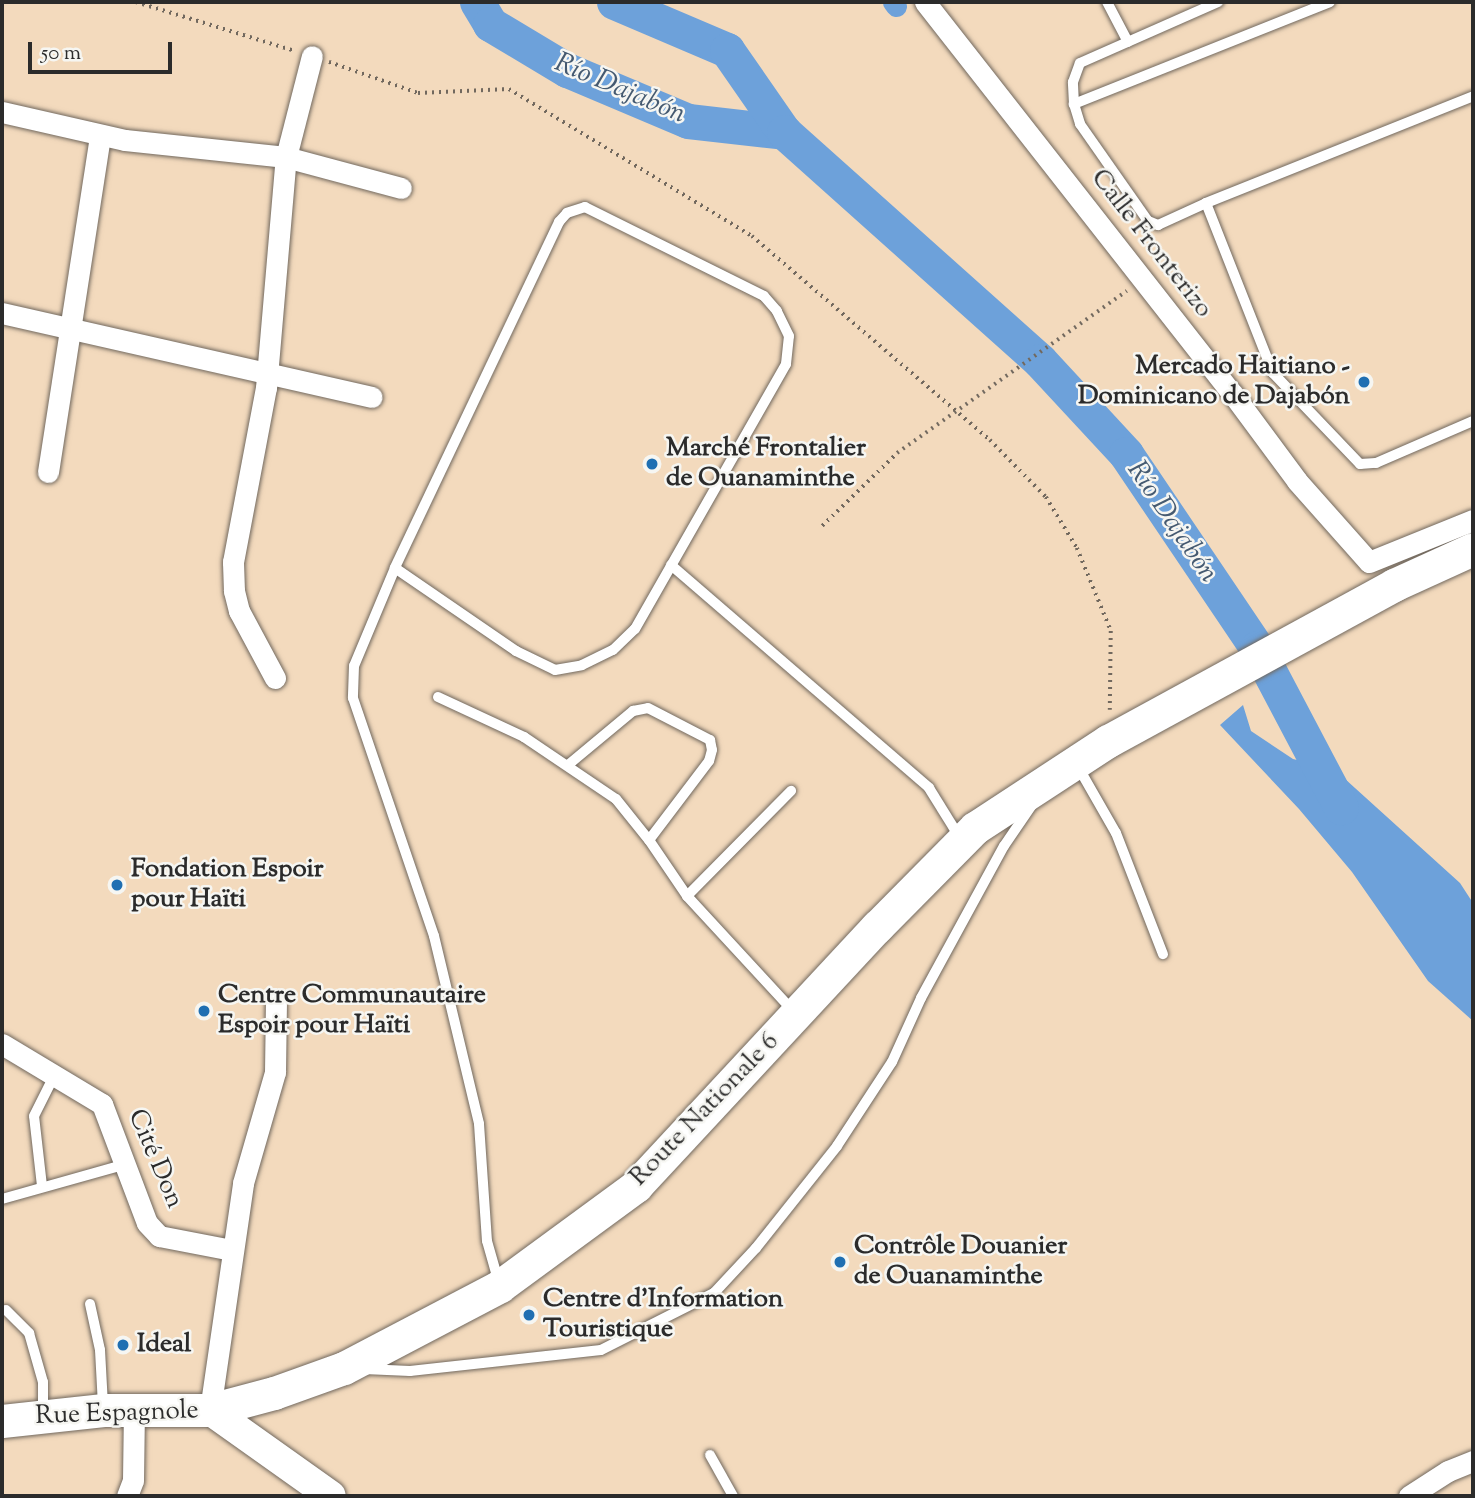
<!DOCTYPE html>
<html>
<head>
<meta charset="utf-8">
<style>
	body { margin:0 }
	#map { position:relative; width:1475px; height:1498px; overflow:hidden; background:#f3dabd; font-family:"Sorts Mill Goudy",serif }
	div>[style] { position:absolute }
	.water>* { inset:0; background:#6da1da }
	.canal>* { height:21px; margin:-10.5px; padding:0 10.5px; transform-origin:10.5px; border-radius:10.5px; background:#6da1da }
	.river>* { height:35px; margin:-17.5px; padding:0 17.5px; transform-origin:17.5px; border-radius:17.5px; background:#6da1da }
	.path>* { height:3.5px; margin-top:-1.75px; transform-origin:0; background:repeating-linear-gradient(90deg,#71685e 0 2px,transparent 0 7px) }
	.roads { filter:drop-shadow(0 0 2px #71685e) drop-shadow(0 0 2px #71685e) }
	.lane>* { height:10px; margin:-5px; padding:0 5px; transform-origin:5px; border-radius:5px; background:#fff }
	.street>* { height:21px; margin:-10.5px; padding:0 10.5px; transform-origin:10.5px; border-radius:10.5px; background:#fff }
	.secondary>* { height:30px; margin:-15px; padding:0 15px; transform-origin:15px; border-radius:15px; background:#fff }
	.primary>* { height:33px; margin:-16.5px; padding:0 16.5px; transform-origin:16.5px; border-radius:16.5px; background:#fff }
	.path-bridge>* { height:3.5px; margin-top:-1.75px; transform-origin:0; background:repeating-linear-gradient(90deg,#71685e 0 2px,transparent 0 7px) }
	.dots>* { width:19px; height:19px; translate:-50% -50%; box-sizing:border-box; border:4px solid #f6f6f2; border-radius:50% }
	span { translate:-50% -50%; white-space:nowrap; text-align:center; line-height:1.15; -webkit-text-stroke:5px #f6f6f2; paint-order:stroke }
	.street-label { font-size:26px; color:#2b2b2b }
	.poi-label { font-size:26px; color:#2b2b2b; font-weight:700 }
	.right { translate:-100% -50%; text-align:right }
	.left { translate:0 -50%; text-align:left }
	.water-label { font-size:28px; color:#455a71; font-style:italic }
	.frame { position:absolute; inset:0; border:4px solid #2b2b2b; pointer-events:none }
	.scale { position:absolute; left:28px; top:42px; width:144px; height:32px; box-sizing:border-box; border:4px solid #2b2b2b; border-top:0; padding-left:9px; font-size:21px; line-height:24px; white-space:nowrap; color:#2b2b2b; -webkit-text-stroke:5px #f6f6f2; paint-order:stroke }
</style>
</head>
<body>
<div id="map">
	<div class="water">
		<div style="clip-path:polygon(1243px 705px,1251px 731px,1293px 759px,1334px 769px,1460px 883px,1473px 903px,1473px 1021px,1428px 981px,1352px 872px,1299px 809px,1220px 725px)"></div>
	</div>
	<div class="canal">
		<div style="left:893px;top:2px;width:5px;rotate:53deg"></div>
	</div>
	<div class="river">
		<div style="left:477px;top:2px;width:26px;rotate:59deg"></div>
		<div style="left:490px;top:24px;width:90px;rotate:30.9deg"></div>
		<div style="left:567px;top:70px;width:131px;rotate:22.9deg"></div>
		<div style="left:688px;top:121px;width:97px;rotate:6.5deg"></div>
		<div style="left:614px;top:2px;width:123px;rotate:23deg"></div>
		<div style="left:727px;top:50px;width:100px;rotate:55.2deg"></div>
		<div style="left:784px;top:132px;width:343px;rotate:41.8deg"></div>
		<div style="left:1040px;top:361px;width:127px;rotate:47.2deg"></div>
		<div style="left:1126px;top:454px;width:234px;rotate:56deg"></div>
		<div style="left:1257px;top:648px;width:180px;rotate:62.2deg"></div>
	</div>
	<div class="path">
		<div style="left:136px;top:2px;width:166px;rotate:17.1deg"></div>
		<div style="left:329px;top:62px;width:94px;rotate:19.2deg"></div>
		<div style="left:418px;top:93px;width:91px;rotate:-2.5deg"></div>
		<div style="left:509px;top:89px;width:284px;rotate:31.2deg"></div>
		<div style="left:752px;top:236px;width:313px;rotate:40.6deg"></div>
		<div style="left:990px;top:440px;width:80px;rotate:45.5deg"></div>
		<div style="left:1046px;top:497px;width:60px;rotate:58.7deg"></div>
		<div style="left:1077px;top:548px;width:90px;rotate:67.7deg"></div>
		<div style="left:1111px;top:631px;width:79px;rotate:90.7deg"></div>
		<div style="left:822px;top:526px;width:105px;rotate:-44.2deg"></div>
	</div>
	<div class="roads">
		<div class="lane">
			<div style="left:1107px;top:2px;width:45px;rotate:62.3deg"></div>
			<div style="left:1330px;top:2px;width:276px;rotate:158.3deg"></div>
			<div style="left:1074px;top:104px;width:21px;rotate:73deg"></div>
			<div style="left:1080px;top:124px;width:118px;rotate:55deg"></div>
			<div style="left:1148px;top:221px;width:11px;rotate:22deg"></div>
			<div style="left:1158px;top:225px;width:53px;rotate:-24.6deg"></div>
			<div style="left:1206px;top:203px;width:288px;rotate:-21.8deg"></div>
			<div style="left:1074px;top:104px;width:22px;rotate:-93deg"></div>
			<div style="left:1073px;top:82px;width:20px;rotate:-70deg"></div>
			<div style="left:1080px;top:63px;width:151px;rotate:-23.8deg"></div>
			<div style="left:1206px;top:203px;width:183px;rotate:68.5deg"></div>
			<div style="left:1273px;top:373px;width:126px;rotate:46.3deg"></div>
			<div style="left:1360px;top:464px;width:16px;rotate:-4deg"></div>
			<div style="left:1376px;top:463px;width:106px;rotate:-23.4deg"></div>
			<div style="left:671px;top:565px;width:341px;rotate:40.8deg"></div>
			<div style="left:929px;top:788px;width:59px;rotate:58.2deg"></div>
			<div style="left:395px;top:568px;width:147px;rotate:34.4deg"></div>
			<div style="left:516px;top:651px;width:43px;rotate:26deg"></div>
			<div style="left:555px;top:670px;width:27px;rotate:-10deg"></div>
			<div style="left:582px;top:665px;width:34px;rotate:-26deg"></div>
			<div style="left:613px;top:650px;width:30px;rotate:-44deg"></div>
			<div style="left:635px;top:629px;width:305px;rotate:-60.3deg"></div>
			<div style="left:786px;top:364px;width:28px;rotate:-84deg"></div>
			<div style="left:789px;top:336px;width:28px;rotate:-116deg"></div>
			<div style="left:777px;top:311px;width:20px;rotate:-131deg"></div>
			<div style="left:764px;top:296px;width:200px;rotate:-153.6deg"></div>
			<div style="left:585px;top:207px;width:19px;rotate:162deg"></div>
			<div style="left:567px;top:213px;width:12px;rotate:132deg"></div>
			<div style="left:559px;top:222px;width:383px;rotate:115.4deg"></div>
			<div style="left:395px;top:568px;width:106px;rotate:112.7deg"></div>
			<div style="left:354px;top:666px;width:32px;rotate:92deg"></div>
			<div style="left:353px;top:698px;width:251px;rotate:71.2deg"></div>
			<div style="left:434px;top:936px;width:193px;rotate:76.5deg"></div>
			<div style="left:479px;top:1124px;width:117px;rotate:86.1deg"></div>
			<div style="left:487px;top:1241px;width:44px;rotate:74.1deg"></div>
			<div style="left:438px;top:697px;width:95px;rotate:24.9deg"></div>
			<div style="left:524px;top:737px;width:111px;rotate:34deg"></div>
			<div style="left:616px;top:799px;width:53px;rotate:51.2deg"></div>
			<div style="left:649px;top:840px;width:68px;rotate:55.8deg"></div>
			<div style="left:687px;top:896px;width:158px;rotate:47.3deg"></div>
			<div style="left:568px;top:765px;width:85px;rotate:-39.7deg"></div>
			<div style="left:633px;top:711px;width:15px;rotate:-11deg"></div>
			<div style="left:648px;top:708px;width:70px;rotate:27.3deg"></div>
			<div style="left:710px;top:740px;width:10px;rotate:79deg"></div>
			<div style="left:712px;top:750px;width:11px;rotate:105deg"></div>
			<div style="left:709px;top:761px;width:99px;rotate:127.2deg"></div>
			<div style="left:1077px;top:765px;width:78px;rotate:60.2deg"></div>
			<div style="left:1116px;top:833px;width:130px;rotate:68.8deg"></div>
			<div style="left:687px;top:896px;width:148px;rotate:-45.3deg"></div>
			<div style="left:42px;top:1186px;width:70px;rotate:-96.5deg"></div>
			<div style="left:34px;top:1116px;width:45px;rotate:-63.4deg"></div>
			<div style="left:2px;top:1199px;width:126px;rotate:-15.7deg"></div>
			<div style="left:90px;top:1304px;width:47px;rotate:77.7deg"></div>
			<div style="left:100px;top:1350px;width:55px;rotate:86.9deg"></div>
			<div style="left:6px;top:1310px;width:33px;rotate:45deg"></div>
			<div style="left:29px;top:1333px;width:51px;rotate:74.1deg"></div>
			<div style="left:43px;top:1382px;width:30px;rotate:90deg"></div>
			<div style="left:364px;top:1369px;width:46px;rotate:2.5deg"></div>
			<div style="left:410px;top:1371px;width:192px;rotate:-6.3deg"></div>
			<div style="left:601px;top:1350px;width:127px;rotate:-26.8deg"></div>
			<div style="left:714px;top:1293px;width:62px;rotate:-47deg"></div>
			<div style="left:756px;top:1248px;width:130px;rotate:-51.5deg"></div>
			<div style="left:837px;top:1146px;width:100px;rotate:-56.8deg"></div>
			<div style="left:892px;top:1062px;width:70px;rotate:-65.6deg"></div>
			<div style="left:921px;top:998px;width:173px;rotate:-61.4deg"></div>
			<div style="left:1004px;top:846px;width:50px;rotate:-55.7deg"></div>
			<div style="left:710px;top:1455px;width:47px;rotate:60.7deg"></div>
		</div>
		<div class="street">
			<div style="left:925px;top:2px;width:497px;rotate:51.9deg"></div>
			<div style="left:1232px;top:393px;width:109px;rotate:53.5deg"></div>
			<div style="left:1297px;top:481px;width:108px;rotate:48.4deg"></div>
			<div style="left:1369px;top:562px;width:112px;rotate:-22deg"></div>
			<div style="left:2px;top:112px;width:126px;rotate:12.8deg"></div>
			<div style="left:125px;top:140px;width:162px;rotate:6deg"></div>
			<div style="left:286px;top:157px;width:104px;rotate:-75.6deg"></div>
			<div style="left:2px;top:313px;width:379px;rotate:12.8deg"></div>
			<div style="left:48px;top:472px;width:341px;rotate:-81.2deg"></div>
			<div style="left:275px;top:678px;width:76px;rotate:-118.2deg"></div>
			<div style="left:239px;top:611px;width:21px;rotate:-104deg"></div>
			<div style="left:234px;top:591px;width:29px;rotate:-92deg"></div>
			<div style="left:233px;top:562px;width:177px;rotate:-79.3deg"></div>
			<div style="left:266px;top:388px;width:232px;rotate:-85.1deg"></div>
			<div style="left:286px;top:157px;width:119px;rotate:15.1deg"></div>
			<div style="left:2px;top:1044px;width:117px;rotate:31deg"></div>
			<div style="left:102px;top:1104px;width:127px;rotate:69.3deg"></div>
			<div style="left:147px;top:1223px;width:18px;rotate:47deg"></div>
			<div style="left:159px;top:1236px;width:74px;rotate:10.9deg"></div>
			<div style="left:210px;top:1410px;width:229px;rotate:-81.7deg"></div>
			<div style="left:243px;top:1183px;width:116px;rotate:-73.9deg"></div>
			<div style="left:275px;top:1072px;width:68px;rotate:-89.2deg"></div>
			<div style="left:127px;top:1496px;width:17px;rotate:-69deg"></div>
			<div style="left:133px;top:1480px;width:70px;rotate:-89.2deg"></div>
			<div style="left:1409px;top:1496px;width:46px;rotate:-32.7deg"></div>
			<div style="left:1448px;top:1471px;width:27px;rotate:-22deg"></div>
		</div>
		<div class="secondary">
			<div style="left:210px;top:1410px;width:148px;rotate:35.4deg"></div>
		</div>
		<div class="primary">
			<div style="left:2px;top:1421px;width:102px;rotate:-6.2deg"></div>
			<div style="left:103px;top:1410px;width:107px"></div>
			<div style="left:210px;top:1410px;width:66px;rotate:-14.9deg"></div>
			<div style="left:274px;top:1393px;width:74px;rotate:-19.7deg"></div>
			<div style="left:344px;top:1368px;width:176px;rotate:-27.7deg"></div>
			<div style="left:500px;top:1286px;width:169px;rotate:-36.3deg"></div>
			<div style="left:636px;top:1186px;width:354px;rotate:-47.1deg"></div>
			<div style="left:877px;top:927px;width:139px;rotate:-45.3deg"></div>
			<div style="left:975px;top:828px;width:159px;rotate:-33.2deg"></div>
			<div style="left:1108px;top:741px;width:326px;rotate:-28.6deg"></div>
			<div style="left:1394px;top:585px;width:87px;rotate:-24.5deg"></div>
		</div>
	</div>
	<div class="path-bridge">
		<div style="left:897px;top:453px;width:281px;rotate:-35.2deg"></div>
	</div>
	<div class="dots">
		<div style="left:1364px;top:382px;background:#1f6fb2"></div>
		<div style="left:652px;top:464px;background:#1f6fb2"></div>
		<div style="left:117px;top:885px;background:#1f6fb2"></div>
		<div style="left:204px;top:1011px;background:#1f6fb2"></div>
		<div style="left:840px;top:1262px;background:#1f6fb2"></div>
		<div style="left:529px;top:1315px;background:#1f6fb2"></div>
		<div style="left:123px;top:1345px;background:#1f6fb2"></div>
	</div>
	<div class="street-label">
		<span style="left:1151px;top:244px;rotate:52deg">Calle Fronterizo</span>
		<span style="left:705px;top:1110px;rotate:-46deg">Route Nationale 6</span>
		<span style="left:155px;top:1159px;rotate:67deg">Cité Don</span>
		<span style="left:117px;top:1414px;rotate:-2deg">Rue Espagnole</span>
	</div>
	<div class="poi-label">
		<span class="right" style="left:1350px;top:382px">Mercado Haitiano -<br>Dominicano de Dajabón</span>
		<span class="left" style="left:666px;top:464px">Marché Frontalier<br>de Ouanaminthe</span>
		<span class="left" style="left:131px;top:885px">Fondation Espoir<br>pour Haïti</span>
		<span class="left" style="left:218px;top:1011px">Centre Communautaire<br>Espoir pour Haïti</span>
		<span class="left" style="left:854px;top:1262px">Contrôle Douanier<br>de Ouanaminthe</span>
		<span class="left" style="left:543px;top:1315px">Centre d'Information<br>Touristique</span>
		<span class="left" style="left:137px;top:1345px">Ideal</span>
	</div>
	<div class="water-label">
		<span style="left:620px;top:89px;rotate:23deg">Río Dajabón</span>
		<span style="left:1172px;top:522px;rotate:56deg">Río Dajabón</span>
	</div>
	<div class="frame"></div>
	<div class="scale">50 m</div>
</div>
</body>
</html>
